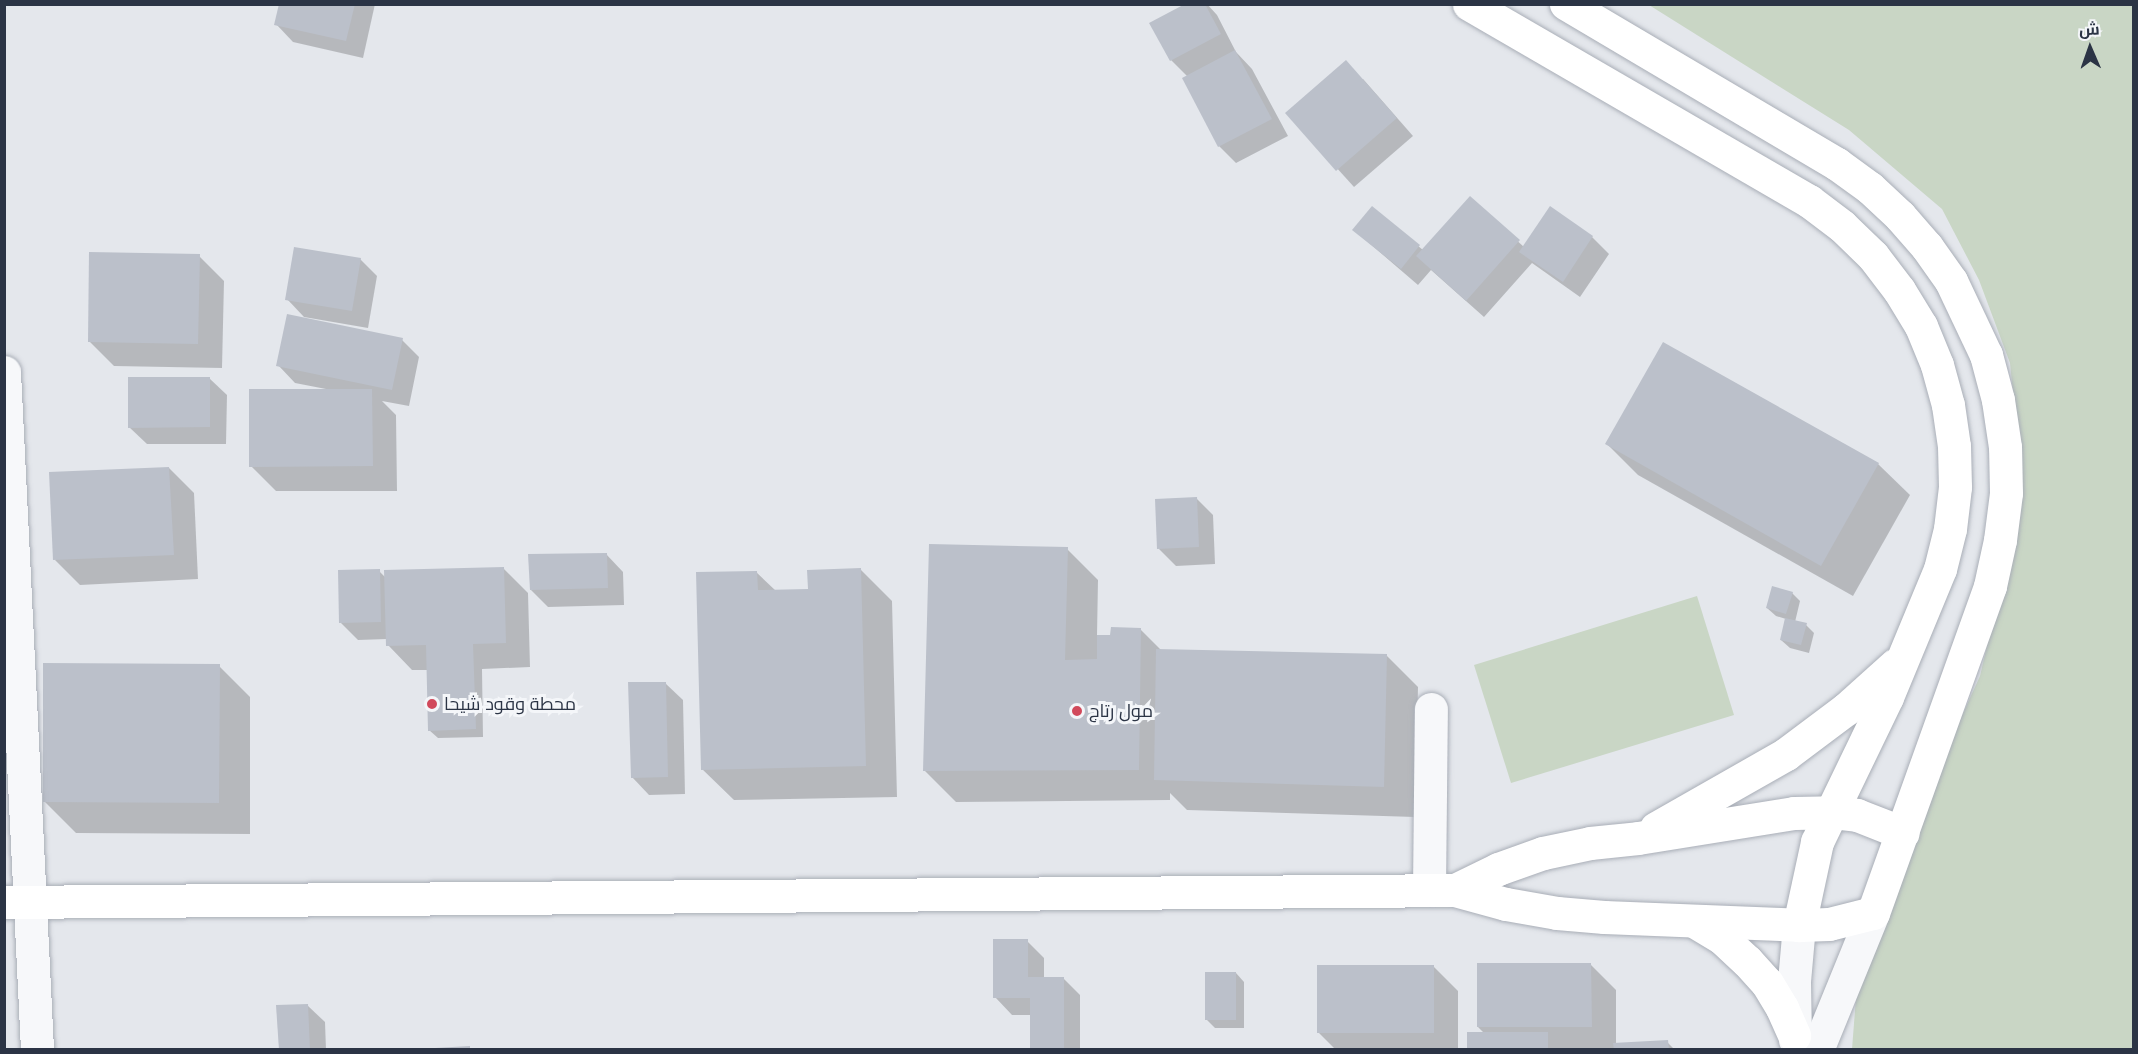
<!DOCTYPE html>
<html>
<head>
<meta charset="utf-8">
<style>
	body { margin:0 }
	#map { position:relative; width:2138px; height:1054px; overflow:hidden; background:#e4e7ec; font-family:"DM Sans",Cairo,sans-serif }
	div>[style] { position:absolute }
	.green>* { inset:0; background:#c9d6c5 }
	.shadow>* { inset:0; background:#0003 }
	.building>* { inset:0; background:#bbc0ca }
	.roads { filter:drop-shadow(0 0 2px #a9aeb7) drop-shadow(0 0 2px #a9aeb7) }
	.minor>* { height:33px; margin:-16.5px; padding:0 16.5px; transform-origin:16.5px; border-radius:16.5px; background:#f7f8fa }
	.major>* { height:33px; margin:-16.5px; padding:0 16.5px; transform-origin:16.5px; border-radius:16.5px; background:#fff }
	.dots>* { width:16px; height:16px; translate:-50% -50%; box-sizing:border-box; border:3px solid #f4f6f9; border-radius:50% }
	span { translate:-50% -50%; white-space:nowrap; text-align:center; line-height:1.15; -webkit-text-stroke:6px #f4f6f9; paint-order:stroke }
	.poi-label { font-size:18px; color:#2b3445 }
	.left { translate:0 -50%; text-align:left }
	.frame { position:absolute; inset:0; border:6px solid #2b3445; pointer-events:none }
	.north { position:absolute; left:2060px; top:18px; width:60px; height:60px; -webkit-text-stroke:4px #f4f6f9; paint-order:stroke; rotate:358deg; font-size:16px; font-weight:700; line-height:24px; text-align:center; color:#2b3445 }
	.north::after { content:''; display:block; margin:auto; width:21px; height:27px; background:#2b3445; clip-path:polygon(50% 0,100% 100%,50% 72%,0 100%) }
</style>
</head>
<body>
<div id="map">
	<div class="green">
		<div style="clip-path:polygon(1649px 5px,2133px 5px,2133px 1049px,1852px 1049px,1857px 985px,1925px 797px,1980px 676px,2010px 547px,2019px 452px,2010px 363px,1979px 280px,1942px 209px,1849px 130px)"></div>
		<div style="clip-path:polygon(1697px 596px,1734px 715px,1511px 783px,1474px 665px)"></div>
	</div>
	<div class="shadow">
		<div style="clip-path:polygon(281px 4px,375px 4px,363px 58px,293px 42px,276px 24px)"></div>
		<div style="clip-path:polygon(1188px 4px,1207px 4px,1217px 15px,1236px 52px,1252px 69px,1288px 136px,1236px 163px,1219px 146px,1188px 77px,1171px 60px,1151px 24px)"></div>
		<div style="clip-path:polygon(1363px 79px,1413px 136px,1354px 187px,1287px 113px)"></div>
		<div style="clip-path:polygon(1470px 198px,1524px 247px,1592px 237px,1609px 254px,1580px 297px,1532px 263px,1484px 317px,1431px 270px,1418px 285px,1354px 230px,1372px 208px,1423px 250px)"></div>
		<div style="clip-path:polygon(199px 256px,224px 281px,222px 368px,114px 366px,89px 341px)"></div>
		<div style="clip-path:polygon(360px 259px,377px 276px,368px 328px,304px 317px,287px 299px)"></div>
		<div style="clip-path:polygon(402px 340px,419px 357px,409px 406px,382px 401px,396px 415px,397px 491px,276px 491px,251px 466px,326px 389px,295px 383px,278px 365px)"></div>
		<div style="clip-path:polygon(1664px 344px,1878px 464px,1910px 495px,1853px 596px,1638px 475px,1607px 444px)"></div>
		<div style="clip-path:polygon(209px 378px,227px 395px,226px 444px,147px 444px,129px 427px)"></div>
		<div style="clip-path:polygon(169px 468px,194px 493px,198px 579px,80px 585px,55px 560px)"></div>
		<div style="clip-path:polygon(1196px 498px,1213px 515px,1215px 564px,1176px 566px,1159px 549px)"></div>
		<div style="clip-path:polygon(1067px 549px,1098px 580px,1097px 636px,1112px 637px,1140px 629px,1162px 651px,1387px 656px,1418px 687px,1415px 817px,1187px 810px,1170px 793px,1170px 800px,956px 802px,925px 771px)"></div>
		<div style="clip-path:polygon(606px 554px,623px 572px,624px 605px,548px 607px,531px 590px)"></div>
		<div style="clip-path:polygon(503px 568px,528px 593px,530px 667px,482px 669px,483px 737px,438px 738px,429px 730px,428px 670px,412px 670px,388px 645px,387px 639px,358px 640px,341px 623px,379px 571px,386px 578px)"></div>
		<div style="clip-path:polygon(861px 570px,892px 601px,897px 797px,734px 800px,702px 769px,756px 572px,776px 591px,809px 591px)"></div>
		<div style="clip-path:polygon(1792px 593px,1800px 601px,1795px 622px,1806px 625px,1814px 633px,1809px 653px,1790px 648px,1781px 640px,1786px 619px,1776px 616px,1767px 608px)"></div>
		<div style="clip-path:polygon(219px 666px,250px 697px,250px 834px,76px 833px,44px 801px)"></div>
		<div style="clip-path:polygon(665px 683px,683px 700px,685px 794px,649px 795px,632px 777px)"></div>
		<div style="clip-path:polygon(1027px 941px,1044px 958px,1044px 978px,1063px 978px,1080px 995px,1080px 1050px,1032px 1050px,1032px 1015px,1012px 1015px,995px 997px)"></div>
		<div style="clip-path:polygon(1591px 965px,1616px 990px,1616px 1045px,1667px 1042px,1675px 1050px,1469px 1050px,1485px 1034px,1478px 1027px)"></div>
		<div style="clip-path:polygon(1433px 966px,1458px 991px,1458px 1050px,1336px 1050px,1318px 1032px)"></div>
		<div style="clip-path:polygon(1236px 973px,1244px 982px,1244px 1028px,1215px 1028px,1207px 1020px)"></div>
		<div style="clip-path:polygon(307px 1005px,325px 1022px,326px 1050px,280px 1050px)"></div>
	</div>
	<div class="building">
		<div style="clip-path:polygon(279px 4px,355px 4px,346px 41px,274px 25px)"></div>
		<div style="clip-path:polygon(1185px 4px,1205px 4px,1221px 34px,1170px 61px,1149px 23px)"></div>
		<div style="clip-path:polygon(1235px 50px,1272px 119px,1218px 147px,1182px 78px)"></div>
		<div style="clip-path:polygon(1346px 60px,1397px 118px,1336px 171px,1285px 113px)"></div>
		<div style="clip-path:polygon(1470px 196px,1520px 240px,1466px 301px,1416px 256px)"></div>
		<div style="clip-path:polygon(1372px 206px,1420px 245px,1401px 269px,1352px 230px)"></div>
		<div style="clip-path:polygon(1550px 206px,1593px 236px,1563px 282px,1519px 252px)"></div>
		<div style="clip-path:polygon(294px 247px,361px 258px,352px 311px,285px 300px)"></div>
		<div style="clip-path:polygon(89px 252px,200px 254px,198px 344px,88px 342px)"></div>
		<div style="clip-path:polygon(287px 314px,403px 338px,392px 390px,276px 366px)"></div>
		<div style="clip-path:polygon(1663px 342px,1879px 463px,1821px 566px,1605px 444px)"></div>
		<div style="clip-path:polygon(128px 377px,210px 377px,210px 427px,128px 428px)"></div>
		<div style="clip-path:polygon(249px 389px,372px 389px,373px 466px,249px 467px)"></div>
		<div style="clip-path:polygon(169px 467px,174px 555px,53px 560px,49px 472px)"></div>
		<div style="clip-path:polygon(1197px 497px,1199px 547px,1157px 549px,1155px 499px)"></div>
		<div style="clip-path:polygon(929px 544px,1068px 547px,1065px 660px,1097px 659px,1097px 635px,1110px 635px,1111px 627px,1141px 628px,1139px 770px,923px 771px)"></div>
		<div style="clip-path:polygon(607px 553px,608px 588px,530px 590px,528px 554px)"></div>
		<div style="clip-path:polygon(504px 567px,506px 643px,473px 644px,476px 729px,428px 731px,426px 645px,386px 646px,384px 570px)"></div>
		<div style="clip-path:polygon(861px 568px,866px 766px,701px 770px,696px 572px,757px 571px,758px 590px,808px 589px,807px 570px)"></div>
		<div style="clip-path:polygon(380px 569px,381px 622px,339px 623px,338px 570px)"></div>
		<div style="clip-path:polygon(1772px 586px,1793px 592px,1786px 614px,1766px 608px)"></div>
		<div style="clip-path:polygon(1785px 618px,1807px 623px,1801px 645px,1780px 640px)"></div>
		<div style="clip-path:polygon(1156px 649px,1387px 654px,1384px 787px,1154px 780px)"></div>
		<div style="clip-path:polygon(43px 663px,220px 664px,219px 803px,43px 802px)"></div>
		<div style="clip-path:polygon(628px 682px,666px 682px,668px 777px,631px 778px)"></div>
		<div style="clip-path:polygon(993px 939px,1028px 939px,1028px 977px,1064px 977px,1064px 1050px,1030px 1050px,1030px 998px,993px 998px)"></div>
		<div style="clip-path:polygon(1477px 963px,1591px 963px,1592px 1027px,1477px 1027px)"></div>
		<div style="clip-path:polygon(1317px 965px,1434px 965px,1434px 1033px,1317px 1033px)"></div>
		<div style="clip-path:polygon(1205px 972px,1236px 972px,1236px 1020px,1205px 1020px)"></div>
		<div style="clip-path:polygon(308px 1004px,310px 1050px,279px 1050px,276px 1005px)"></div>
		<div style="clip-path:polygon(1467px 1032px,1548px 1032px,1548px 1050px,1467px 1050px)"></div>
		<div style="clip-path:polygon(1668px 1040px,1669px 1050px,1614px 1050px,1613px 1043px)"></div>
		<div style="clip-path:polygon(470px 1046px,470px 1050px,435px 1050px,435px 1048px)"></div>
	</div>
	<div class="roads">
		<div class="minor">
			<div style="left:4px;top:372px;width:679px;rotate:87.21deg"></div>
			<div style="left:1429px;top:890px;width:181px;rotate:-89.4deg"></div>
			<div style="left:1795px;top:1040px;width:59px;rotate:-91deg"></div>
			<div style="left:1794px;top:981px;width:56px;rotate:-84.9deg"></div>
			<div style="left:1817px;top:1050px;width:148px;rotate:-67.8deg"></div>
		</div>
		<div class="major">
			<div style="left:1469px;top:4px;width:393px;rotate:30.1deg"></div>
			<div style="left:1809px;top:201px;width:41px;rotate:37.1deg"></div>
			<div style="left:1842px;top:226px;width:43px;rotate:44.1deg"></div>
			<div style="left:1873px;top:256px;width:43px;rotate:52.6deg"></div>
			<div style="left:1899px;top:290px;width:42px;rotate:58.6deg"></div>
			<div style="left:1921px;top:326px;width:42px;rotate:67.7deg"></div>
			<div style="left:1937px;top:365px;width:41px;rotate:74.6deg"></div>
			<div style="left:1948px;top:405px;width:41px;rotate:81.7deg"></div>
			<div style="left:1954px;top:446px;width:41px;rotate:88.6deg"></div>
			<div style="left:1955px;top:487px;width:42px;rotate:96.8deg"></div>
			<div style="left:1950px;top:529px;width:41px;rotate:104deg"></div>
			<div style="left:1940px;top:569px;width:139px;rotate:112.5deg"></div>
			<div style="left:1887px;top:697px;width:161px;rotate:115.8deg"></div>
			<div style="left:1817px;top:842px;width:85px;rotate:102.2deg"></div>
			<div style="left:1656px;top:828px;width:150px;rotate:-29.6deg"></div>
			<div style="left:1786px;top:754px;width:75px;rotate:-36.9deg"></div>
			<div style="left:1846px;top:709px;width:66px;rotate:-41.9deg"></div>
			<div style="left:1455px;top:890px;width:48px;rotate:-26deg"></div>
			<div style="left:1498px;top:869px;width:48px;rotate:-19.6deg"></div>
			<div style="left:1543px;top:853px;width:48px;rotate:-12deg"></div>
			<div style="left:1590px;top:843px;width:48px;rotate:-5.9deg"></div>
			<div style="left:1638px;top:838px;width:158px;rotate:-9.1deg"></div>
			<div style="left:1794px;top:813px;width:39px;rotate:-1deg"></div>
			<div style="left:1833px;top:812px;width:24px;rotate:7deg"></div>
			<div style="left:1857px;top:815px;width:49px;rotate:21.4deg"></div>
			<div style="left:4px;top:902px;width:1451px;rotate:-0.47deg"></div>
			<div style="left:1455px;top:890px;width:53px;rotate:15.4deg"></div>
			<div style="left:1506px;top:904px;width:52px;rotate:10deg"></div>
			<div style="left:1557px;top:913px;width:47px;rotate:4.9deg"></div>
			<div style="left:1604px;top:917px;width:195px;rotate:2.3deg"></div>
			<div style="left:1799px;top:925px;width:30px;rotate:-2deg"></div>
			<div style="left:1829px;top:924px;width:45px;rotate:-14deg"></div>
			<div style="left:1873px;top:913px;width:347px;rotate:-70.3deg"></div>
			<div style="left:1990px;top:586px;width:47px;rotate:-77.7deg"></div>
			<div style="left:2000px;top:540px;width:47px;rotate:-82.7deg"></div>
			<div style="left:2006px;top:493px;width:46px;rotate:-91.2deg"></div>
			<div style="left:2005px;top:447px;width:48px;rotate:-98.5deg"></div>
			<div style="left:1998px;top:400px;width:47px;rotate:-104.9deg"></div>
			<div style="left:1986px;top:355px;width:82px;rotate:-115.3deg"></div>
			<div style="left:1951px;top:281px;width:42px;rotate:-125.2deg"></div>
			<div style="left:1927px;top:247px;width:41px;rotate:-131.1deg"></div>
			<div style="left:1900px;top:216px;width:41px;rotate:-137deg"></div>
			<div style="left:1870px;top:188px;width:41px;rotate:-144deg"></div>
			<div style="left:1837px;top:164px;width:315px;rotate:-149.4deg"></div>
			<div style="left:1694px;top:921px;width:33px;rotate:31deg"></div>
			<div style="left:1722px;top:938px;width:34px;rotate:43deg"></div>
			<div style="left:1747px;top:961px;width:30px;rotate:48deg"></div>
			<div style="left:1767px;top:983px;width:29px;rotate:59deg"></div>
			<div style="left:1782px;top:1008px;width:30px;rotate:66deg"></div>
		</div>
	</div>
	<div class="dots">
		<div style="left:432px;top:704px;background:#d1495b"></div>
		<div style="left:1077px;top:711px;background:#d1495b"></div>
	</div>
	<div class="poi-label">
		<span class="left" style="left:444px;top:704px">محطة وقود شيحا</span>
		<span class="left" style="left:1089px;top:711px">مول رتاج</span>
	</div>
	<div class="frame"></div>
	<div class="north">ش</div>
</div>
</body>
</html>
